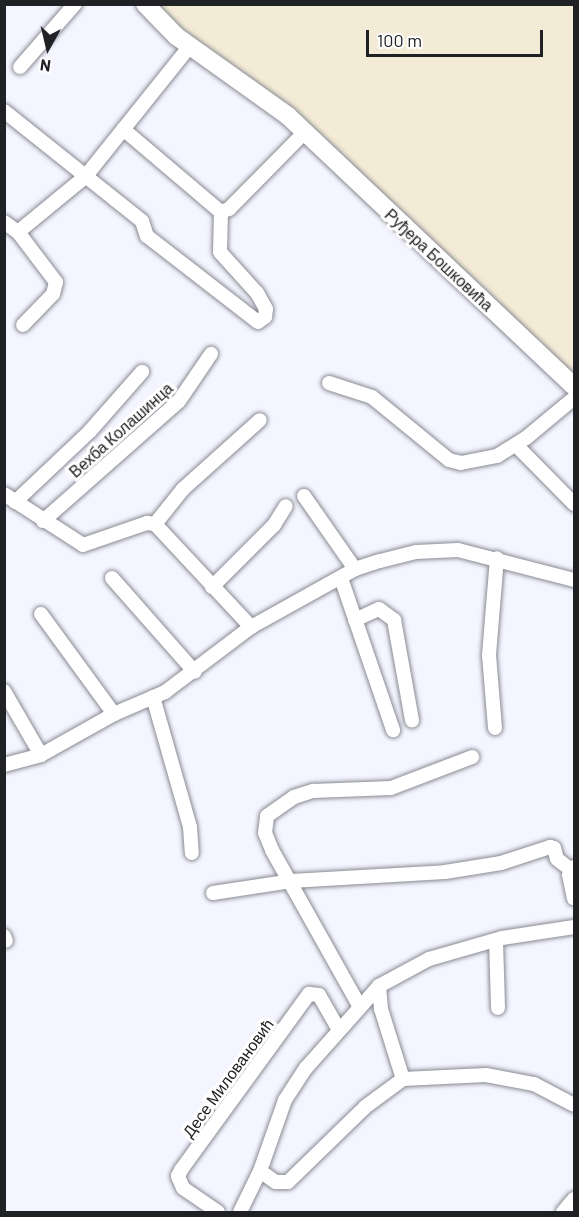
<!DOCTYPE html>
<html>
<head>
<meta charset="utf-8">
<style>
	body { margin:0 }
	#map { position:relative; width:579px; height:1217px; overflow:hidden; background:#f4f5ff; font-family:Barlow,sans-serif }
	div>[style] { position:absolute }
	.industrial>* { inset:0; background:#f4ebd6 }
	.roads { filter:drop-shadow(0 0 2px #898a93) drop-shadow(0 0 2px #898a93) }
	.minor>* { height:14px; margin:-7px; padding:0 7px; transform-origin:7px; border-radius:7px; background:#fff }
	.major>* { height:18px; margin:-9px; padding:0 9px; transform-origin:9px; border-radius:9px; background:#fff }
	span { translate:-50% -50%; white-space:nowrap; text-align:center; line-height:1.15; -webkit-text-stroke:6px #fff; paint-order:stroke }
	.street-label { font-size:16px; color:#202124 }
	.frame { position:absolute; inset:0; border:6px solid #202124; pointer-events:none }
	.north { position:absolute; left:18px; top:18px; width:60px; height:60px; -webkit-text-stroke:4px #fff; paint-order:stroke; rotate:188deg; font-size:16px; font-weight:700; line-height:24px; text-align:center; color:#202124 }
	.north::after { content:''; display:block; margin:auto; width:21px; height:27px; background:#202124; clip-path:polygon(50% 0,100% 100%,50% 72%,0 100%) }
	.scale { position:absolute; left:366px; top:30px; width:177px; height:27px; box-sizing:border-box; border:3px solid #202124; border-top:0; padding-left:8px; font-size:18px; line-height:21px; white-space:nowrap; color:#202124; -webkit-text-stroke:4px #fff; paint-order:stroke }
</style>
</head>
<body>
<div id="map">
	<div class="industrial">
		<div style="clip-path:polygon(145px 5px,574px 5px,574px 386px,349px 174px)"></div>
	</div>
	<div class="roads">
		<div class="minor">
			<div style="left:20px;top:67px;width:84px;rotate:-48.9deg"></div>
			<div style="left:4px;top:111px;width:176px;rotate:38.6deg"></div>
			<div style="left:142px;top:221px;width:16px;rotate:72deg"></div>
			<div style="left:147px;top:236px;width:140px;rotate:37.8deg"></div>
			<div style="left:258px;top:322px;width:9px;rotate:-36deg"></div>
			<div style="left:265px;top:317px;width:8px;rotate:-83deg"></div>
			<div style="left:266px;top:309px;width:18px;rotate:-119deg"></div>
			<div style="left:257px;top:293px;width:55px;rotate:-132.1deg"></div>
			<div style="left:220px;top:252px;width:40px;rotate:-88.6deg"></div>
			<div style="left:123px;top:129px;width:128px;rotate:40.3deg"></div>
			<div style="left:221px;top:212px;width:9px;rotate:-21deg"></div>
			<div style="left:229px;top:209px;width:110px;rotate:-45.4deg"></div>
			<div style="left:4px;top:222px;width:17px;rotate:36deg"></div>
			<div style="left:18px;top:232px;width:63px;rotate:52.8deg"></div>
			<div style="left:56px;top:282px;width:12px;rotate:104deg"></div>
			<div style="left:53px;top:294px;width:43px;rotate:134.1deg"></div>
			<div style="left:18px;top:232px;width:87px;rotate:-39.4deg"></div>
			<div style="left:85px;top:177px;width:168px;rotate:-51.3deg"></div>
			<div style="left:329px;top:383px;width:45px;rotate:18deg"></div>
			<div style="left:372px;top:397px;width:99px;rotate:39.3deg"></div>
			<div style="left:449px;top:460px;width:12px;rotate:14deg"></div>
			<div style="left:461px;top:463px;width:37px;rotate:-11deg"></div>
			<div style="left:497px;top:456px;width:34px;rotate:-32deg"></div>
			<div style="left:526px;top:438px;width:62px;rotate:-39.8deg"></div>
			<div style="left:516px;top:445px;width:83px;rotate:45.5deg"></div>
			<div style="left:4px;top:494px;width:94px;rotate:32.8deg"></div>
			<div style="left:83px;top:545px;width:68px;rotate:-19deg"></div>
			<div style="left:147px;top:523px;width:8px;rotate:7deg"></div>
			<div style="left:155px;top:524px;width:141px;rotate:47deg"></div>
			<div style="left:304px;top:496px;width:89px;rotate:55.1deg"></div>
			<div style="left:15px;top:502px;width:103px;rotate:-43.4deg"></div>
			<div style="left:90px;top:431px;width:79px;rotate:-48.6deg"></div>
			<div style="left:43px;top:521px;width:181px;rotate:-41.4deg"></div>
			<div style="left:179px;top:401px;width:57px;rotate:-55.8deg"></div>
			<div style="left:155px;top:524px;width:45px;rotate:-51.3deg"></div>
			<div style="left:183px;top:489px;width:103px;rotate:-41.9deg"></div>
			<div style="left:112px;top:578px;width:125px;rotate:48.6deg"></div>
			<div style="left:341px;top:578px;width:161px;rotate:71.1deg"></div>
			<div style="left:212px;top:587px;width:88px;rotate:-45deg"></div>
			<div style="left:274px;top:525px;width:22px;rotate:-58deg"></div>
			<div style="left:41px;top:614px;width:124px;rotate:53.9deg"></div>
			<div style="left:355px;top:620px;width:26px;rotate:-25deg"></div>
			<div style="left:379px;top:609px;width:19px;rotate:36deg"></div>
			<div style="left:394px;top:620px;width:102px;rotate:79.8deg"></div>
			<div style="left:4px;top:691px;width:74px;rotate:60deg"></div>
			<div style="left:153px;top:697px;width:135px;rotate:74.1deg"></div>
			<div style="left:190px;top:827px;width:26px;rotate:86deg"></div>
			<div style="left:495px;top:728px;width:73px;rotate:-94.7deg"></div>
			<div style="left:489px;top:655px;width:97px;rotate:-85.3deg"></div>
			<div style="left:4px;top:765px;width:38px;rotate:-15deg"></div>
			<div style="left:41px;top:755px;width:84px;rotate:-29.3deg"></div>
			<div style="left:114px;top:714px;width:56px;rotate:-23.3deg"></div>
			<div style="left:165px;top:692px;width:108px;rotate:-37.1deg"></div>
			<div style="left:251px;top:627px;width:119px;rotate:-29.1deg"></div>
			<div style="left:355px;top:569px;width:26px;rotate:-18deg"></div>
			<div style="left:380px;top:561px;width:37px;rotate:-14deg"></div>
			<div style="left:416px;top:552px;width:42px;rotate:-2.7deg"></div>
			<div style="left:458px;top:550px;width:120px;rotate:14.5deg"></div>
			<div style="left:574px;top:867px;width:9px;rotate:122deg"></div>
			<div style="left:569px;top:875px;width:24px;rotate:78deg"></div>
			<div style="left:213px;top:893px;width:79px;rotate:-8.7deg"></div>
			<div style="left:291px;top:881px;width:154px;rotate:-3.3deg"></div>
			<div style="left:445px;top:872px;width:57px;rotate:-9.1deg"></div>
			<div style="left:501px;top:863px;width:52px;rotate:-18.1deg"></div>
			<div style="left:550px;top:847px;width:4px;rotate:14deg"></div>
			<div style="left:554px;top:848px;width:11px;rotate:75deg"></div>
			<div style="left:557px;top:859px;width:18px;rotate:38deg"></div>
			<div style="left:4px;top:936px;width:5px;rotate:68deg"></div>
			<div style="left:496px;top:940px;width:68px;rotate:88.3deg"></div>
			<div style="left:379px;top:986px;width:23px;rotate:85deg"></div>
			<div style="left:381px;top:1009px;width:73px;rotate:72.6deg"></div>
			<div style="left:360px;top:1007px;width:180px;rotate:-119.3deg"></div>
			<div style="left:272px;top:850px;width:18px;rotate:-112deg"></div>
			<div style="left:265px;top:833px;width:17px;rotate:-83deg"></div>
			<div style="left:267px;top:816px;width:33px;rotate:-35deg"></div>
			<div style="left:294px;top:797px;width:20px;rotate:-18deg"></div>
			<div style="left:313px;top:791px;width:78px;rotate:-2.2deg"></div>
			<div style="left:391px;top:788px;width:87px;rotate:-20.9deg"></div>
			<div style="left:260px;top:1171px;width:19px;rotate:35deg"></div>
			<div style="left:276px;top:1182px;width:12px"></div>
			<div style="left:288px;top:1182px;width:107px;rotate:-44.2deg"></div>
			<div style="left:365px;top:1107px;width:47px;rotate:-36.4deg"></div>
			<div style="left:403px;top:1079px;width:83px;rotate:-2.8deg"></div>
			<div style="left:486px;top:1075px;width:49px;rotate:10.6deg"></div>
			<div style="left:534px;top:1084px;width:45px;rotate:27.7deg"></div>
			<div style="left:218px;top:1212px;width:42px;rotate:-145.6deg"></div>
			<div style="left:183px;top:1188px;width:13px;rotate:-113deg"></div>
			<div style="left:178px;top:1176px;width:7px;rotate:-63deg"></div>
			<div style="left:181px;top:1170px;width:218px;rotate:-54deg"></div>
			<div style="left:309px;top:994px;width:10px;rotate:6deg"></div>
			<div style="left:319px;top:995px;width:40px;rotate:60.3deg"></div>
			<div style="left:240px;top:1212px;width:46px;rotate:-64deg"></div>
			<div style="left:260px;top:1171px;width:75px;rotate:-70.6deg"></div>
			<div style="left:285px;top:1100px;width:38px;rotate:-57deg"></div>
			<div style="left:306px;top:1068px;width:110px;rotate:-48.3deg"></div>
			<div style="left:379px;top:986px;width:57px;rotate:-28.4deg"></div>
			<div style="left:429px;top:959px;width:76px;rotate:-16deg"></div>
			<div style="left:502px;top:938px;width:73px;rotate:-8.7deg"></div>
			<div style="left:563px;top:1212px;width:17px;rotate:-50deg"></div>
		</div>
		<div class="major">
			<div style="left:145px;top:4px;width:45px;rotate:45.9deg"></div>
			<div style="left:176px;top:36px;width:138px;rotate:35.5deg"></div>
			<div style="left:288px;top:116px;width:393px;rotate:43.4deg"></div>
		</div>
	</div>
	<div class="street-label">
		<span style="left:439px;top:260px;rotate:43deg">Руђера Бошковића</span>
		<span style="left:121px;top:430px;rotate:-42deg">Вехба Колашинца</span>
		<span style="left:228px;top:1078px;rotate:-54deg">Десе Миловановић</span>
	</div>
	<div class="frame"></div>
	<div class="north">N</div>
	<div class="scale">100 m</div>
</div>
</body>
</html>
